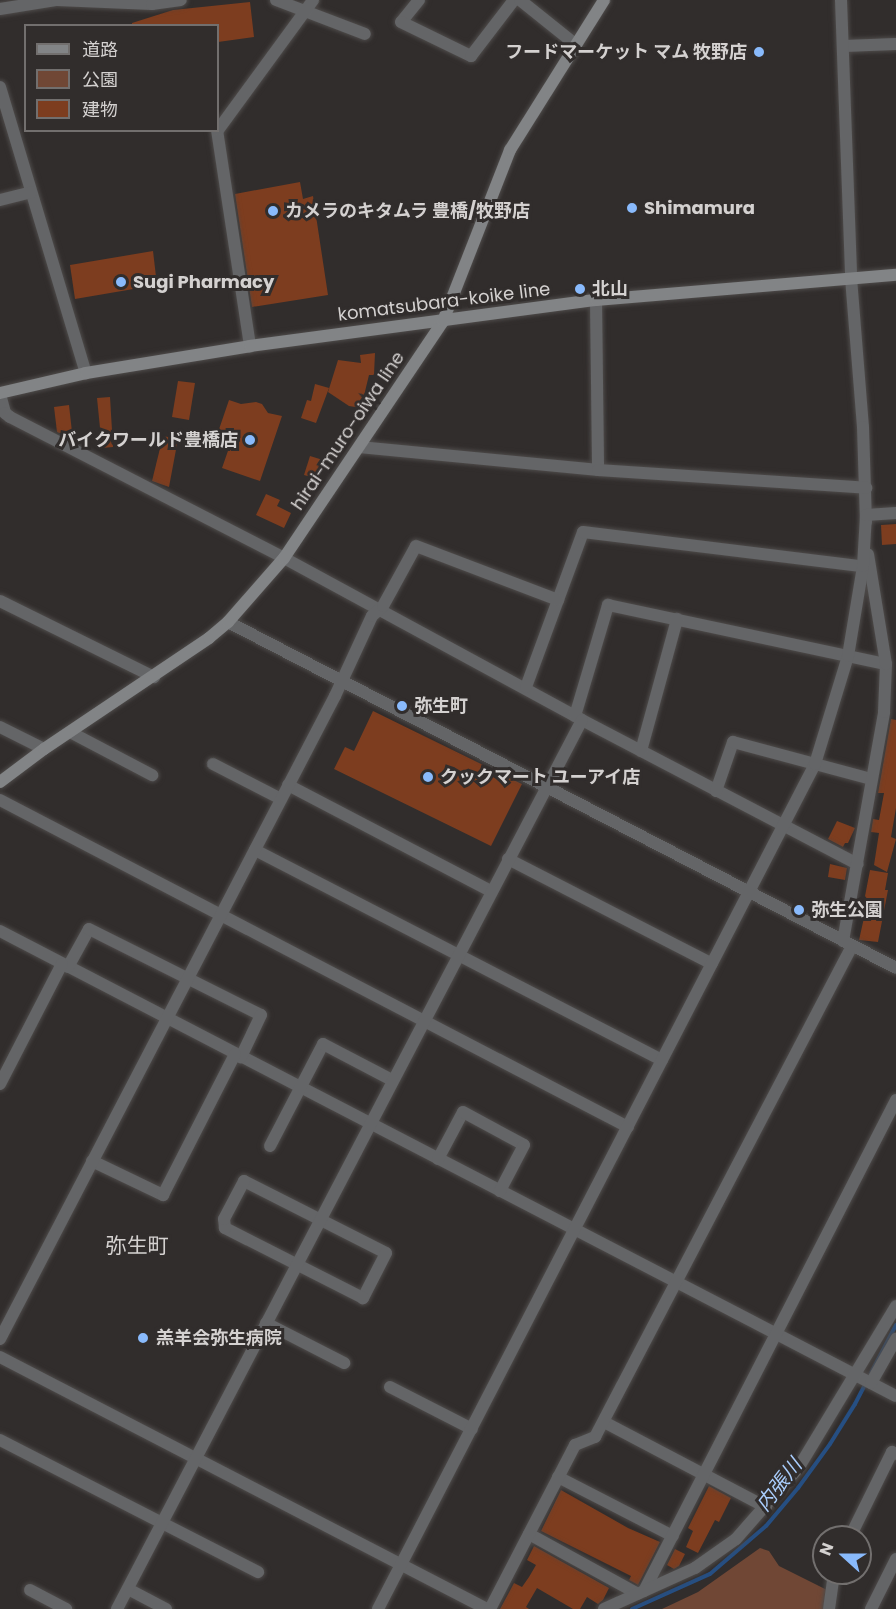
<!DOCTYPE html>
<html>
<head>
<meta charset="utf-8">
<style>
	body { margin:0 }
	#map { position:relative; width:896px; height:1609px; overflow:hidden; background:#312d2c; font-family:Poppins,"Noto Sans JP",sans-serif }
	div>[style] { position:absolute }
	.green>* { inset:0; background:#704735 }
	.stream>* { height:4px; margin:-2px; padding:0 2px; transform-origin:2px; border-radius:2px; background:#264f83 }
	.building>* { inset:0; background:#7d3d1f }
	.roads { filter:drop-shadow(0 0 2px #4e4b4a) drop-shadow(0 0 2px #4e4b4a) }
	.minor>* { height:12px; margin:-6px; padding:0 6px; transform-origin:6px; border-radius:6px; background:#646567 }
	.tertiary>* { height:12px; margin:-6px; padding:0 6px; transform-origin:6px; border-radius:6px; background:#646567 }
	.secondary>* { height:12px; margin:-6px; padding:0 6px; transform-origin:6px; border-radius:6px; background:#828486 }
	.dots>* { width:16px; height:16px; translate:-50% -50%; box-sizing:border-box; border:3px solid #312d2c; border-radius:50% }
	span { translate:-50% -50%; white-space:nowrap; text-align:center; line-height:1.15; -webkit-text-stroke:6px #312d2c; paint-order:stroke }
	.poi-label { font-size:18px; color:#d4d1d0; font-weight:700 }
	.right { translate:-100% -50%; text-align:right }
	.left { translate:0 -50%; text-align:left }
	.street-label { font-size:18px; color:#d4d1d0 }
	.water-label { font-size:20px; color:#aacefd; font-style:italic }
	.quarter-label { font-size:21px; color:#d4d1d0 }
	.legend { position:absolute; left:24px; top:24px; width:195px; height:108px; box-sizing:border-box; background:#312d2c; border:2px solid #726f6e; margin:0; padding:8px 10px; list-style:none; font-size:18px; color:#d4d1d0 }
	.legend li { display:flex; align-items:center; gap:12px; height:30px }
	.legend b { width:30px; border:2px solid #726f6e }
	.north { position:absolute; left:812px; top:1525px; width:60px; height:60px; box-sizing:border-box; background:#312d2c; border:2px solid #726f6e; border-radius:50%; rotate:291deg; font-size:16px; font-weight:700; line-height:24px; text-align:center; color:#d4d1d0 }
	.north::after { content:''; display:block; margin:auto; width:21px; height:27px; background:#89bafc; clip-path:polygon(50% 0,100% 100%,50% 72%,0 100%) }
</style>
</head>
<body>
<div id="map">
	<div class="green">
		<div style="clip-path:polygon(760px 1548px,769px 1551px,779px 1566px,827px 1590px,823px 1609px,662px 1609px,698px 1592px)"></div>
	</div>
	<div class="stream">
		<div style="left:632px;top:1609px;width:85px;rotate:-24.2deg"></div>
		<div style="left:710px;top:1574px;width:74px;rotate:-40.6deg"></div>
		<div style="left:766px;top:1526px;width:50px;rotate:-49.9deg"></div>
		<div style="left:798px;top:1488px;width:54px;rotate:-54deg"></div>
		<div style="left:830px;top:1444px;width:47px;rotate:-58deg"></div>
		<div style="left:855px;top:1404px;width:89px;rotate:-62.6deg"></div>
	</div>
	<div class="building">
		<div style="clip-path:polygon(250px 2px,254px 37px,218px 42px,218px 26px,132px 26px,132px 23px,173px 10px)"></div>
		<div style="clip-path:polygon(300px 182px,303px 199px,313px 196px,328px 295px,252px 307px,235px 194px)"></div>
		<div style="clip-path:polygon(153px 251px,157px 285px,75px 299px,70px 265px)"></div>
		<div style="clip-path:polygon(375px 353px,374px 375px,369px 375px,361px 408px,349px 406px,328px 392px,338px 360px,361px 363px,360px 355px)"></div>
		<div style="clip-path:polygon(178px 381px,195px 383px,189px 420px,172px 417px)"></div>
		<div style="clip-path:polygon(315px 384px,329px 388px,316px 423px,301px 418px,307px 400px,311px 401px)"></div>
		<div style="clip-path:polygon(110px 397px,113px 447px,102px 448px,97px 398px)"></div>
		<div style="clip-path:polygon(229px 400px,241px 404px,256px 402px,262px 404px,268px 413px,282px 416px,260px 481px,222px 468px,230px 445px,215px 441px)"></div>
		<div style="clip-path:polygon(69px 405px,72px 432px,59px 433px,57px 432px,54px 407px)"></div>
		<div style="clip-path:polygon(163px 436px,178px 439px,169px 487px,152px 481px)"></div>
		<div style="clip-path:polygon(310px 456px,323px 460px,318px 479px,304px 475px)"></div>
		<div style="clip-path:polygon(266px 494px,280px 500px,277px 506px,291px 513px,284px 528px,256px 515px)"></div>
		<div style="clip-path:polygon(896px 524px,896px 544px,882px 545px,881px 525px)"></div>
		<div style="clip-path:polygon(373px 711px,522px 784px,491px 846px,334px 769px,345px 747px,354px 751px)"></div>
		<div style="clip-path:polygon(891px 719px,896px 720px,896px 808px,891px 837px,896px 839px,887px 872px,874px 865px,879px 833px,871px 832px,873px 819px,879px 820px,884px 793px,878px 793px)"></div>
		<div style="clip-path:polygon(837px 821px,855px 828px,848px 843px,845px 843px,843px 847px,828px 839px)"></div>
		<div style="clip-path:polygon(830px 864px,847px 868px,845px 880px,828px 877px)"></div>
		<div style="clip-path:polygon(870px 870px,888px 873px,885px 890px,888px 890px,878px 942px,859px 940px,868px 900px,865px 896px)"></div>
		<div style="clip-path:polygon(709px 1486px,731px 1498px,719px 1522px,715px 1520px,698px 1553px,686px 1547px,693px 1531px,688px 1528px)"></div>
		<div style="clip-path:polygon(561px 1490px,628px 1528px,660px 1542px,638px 1585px,629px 1580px,631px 1576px,541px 1531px)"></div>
		<div style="clip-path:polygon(534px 1546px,609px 1588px,603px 1600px,598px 1604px,587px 1597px,580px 1609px,573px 1609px,537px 1588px,526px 1607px,529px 1609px,500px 1609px,514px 1583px,522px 1587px,529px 1577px,536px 1565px,527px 1560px)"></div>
		<div style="clip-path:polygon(675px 1549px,685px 1554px,679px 1566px,674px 1569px,667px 1565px)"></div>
	</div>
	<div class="roads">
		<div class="minor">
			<div style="left:276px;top:0;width:95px;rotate:20.9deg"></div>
			<div style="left:419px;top:0;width:28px;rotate:129deg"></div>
			<div style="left:401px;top:22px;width:78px;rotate:25.9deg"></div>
			<div style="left:471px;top:56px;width:71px;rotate:-52.5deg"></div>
			<div style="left:520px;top:0;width:70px;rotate:38.7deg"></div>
			<div style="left:0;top:9px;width:58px;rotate:-9deg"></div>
			<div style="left:57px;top:0;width:95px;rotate:2.4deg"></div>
			<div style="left:152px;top:4px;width:29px;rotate:-8deg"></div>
			<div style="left:844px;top:46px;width:52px;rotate:-2.2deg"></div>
			<div style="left:0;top:87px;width:299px;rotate:73.3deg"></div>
			<div style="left:217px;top:130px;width:219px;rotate:81.3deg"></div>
			<div style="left:218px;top:130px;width:161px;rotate:-53.8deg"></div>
			<div style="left:0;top:200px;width:32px;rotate:-14deg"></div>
			<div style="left:851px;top:278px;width:149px;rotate:85.4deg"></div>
			<div style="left:863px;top:427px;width:95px;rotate:88.2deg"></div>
			<div style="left:596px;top:300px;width:170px;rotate:89.3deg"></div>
			<div style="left:0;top:394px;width:20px;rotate:75deg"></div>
			<div style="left:5px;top:413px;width:6px;rotate:39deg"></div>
			<div style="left:10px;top:417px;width:308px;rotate:27.2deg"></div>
			<div style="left:284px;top:558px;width:339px;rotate:28.5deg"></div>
			<div style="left:582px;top:720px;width:311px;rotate:27.6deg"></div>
			<div style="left:360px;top:447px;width:239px;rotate:5.5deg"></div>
			<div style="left:598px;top:470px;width:269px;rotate:3.8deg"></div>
			<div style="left:0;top:601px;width:172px;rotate:26.3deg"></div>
			<div style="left:526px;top:687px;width:165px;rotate:-69.8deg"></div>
			<div style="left:583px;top:532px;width:288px;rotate:7deg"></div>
			<div style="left:575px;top:716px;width:116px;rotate:-73.4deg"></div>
			<div style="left:608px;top:605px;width:284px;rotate:12deg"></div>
			<div style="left:0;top:727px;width:49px;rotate:26.6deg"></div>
			<div style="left:70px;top:732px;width:93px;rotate:27.7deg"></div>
			<div style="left:641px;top:751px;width:137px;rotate:-74.7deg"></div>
			<div style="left:213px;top:764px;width:76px;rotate:27.2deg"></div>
			<div style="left:288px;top:785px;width:229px;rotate:27.6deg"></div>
			<div style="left:716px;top:791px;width:52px;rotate:-70.9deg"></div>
			<div style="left:733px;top:742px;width:143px;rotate:15deg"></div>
			<div style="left:0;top:800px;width:708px;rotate:27.51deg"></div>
			<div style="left:255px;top:850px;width:458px;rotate:27.3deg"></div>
			<div style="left:508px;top:859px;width:229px;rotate:27.2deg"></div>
			<div style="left:0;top:931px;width:1009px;rotate:27.43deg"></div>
			<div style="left:843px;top:941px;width:233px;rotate:-79.8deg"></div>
			<div style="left:884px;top:712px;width:48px;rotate:-87.6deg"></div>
			<div style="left:886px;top:664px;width:111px;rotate:-99.3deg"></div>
			<div style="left:68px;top:967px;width:43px;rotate:-61.1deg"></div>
			<div style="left:89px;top:929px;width:192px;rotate:26.6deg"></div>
			<div style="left:261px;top:1015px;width:47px;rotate:115.5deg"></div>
			<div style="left:0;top:1084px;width:135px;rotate:-62.7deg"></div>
			<div style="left:270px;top:1146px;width:115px;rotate:-62.5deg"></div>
			<div style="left:323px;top:1044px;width:78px;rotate:27.6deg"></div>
			<div style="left:438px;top:1159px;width:53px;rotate:-62deg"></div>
			<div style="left:463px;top:1112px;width:69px;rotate:28.4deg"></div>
			<div style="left:524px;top:1145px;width:52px;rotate:117.6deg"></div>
			<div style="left:92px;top:1161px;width:79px;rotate:25.6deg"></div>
			<div style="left:163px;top:1195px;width:158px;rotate:-62.9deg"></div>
			<div style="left:244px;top:1181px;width:159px;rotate:26.9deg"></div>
			<div style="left:386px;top:1253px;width:51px;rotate:117.1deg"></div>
			<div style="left:363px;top:1298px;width:155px;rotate:-153.1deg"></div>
			<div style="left:225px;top:1228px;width:9px;rotate:-96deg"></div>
			<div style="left:224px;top:1219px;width:43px;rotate:-62.2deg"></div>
			<div style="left:266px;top:1323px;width:88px;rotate:27.1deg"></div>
			<div style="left:0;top:1339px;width:725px;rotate:-62.48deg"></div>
			<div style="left:335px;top:696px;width:88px;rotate:-65.2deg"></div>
			<div style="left:372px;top:616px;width:15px;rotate:-42deg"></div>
			<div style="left:383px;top:606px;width:68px;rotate:-61.2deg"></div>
			<div style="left:416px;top:546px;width:152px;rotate:20.8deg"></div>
			<div style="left:0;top:1357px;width:548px;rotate:27.36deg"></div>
			<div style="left:871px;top:1383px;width:51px;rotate:-60.4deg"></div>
			<div style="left:390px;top:1387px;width:92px;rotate:27.1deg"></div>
			<div style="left:604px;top:1422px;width:183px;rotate:27.7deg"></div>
			<div style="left:0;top:1440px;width:290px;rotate:27.1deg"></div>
			<div style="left:558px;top:1477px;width:129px;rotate:27.2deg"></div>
			<div style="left:529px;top:1534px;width:124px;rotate:28.8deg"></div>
			<div style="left:850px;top:1537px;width:95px;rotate:-63.7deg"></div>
			<div style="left:892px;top:1452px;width:4px;rotate:27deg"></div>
			<div style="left:128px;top:1589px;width:43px;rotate:27.8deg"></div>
			<div style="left:30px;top:1590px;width:41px;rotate:27.8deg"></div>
			<div style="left:644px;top:1591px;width:552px;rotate:-62.83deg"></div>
			<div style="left:117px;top:1609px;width:1003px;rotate:-62.39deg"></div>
			<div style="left:378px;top:1609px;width:951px;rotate:-62.65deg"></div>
			<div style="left:815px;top:764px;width:113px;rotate:-73deg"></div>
			<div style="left:848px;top:656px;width:91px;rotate:-80.5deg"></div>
			<div style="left:863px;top:566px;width:51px;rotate:-86.6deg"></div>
			<div style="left:866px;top:515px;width:30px;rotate:-4deg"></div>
			<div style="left:490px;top:1609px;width:185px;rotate:-62.6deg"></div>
			<div style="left:575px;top:1445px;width:22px;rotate:-22deg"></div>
			<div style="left:595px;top:1437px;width:554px;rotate:-62.37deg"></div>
			<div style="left:604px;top:1609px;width:100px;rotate:-24.3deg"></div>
			<div style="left:695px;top:1568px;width:50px;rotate:-35.3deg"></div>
			<div style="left:736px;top:1539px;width:96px;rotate:-48.8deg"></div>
			<div style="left:799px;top:1467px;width:188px;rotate:-58.9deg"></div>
			<div style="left:829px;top:1609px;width:36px;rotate:-82deg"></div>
			<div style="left:871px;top:1609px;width:56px;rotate:-63.4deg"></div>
		</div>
		<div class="tertiary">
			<div style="left:841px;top:0;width:278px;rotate:87.9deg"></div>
			<div style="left:228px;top:622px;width:752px;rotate:27.38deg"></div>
		</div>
		<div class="secondary">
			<div style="left:0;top:393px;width:88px;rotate:-13.1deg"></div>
			<div style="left:86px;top:373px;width:166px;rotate:-9.3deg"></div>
			<div style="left:250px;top:346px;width:349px;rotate:-7.6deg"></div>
			<div style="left:596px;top:300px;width:301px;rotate:-4.8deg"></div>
			<div style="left:0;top:782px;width:55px;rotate:-36.9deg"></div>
			<div style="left:44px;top:749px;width:199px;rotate:-33.9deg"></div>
			<div style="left:209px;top:638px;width:25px;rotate:-40deg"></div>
			<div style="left:228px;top:622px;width:85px;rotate:-48.8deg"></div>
			<div style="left:284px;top:558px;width:285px;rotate:-56.1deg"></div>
			<div style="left:443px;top:321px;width:184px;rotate:-68.6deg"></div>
			<div style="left:510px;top:150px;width:177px;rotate:-57.9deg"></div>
		</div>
	</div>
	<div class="dots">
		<div style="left:759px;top:52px;background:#89bafc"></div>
		<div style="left:632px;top:208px;background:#89bafc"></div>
		<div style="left:273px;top:211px;background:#89bafc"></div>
		<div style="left:121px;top:282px;background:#89bafc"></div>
		<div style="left:580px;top:289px;background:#89bafc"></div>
		<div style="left:250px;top:440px;background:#89bafc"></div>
		<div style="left:402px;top:706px;background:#89bafc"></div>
		<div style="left:428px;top:777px;background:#89bafc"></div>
		<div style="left:799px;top:910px;background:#89bafc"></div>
		<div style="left:143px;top:1338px;background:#89bafc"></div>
	</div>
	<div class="poi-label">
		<span class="right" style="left:747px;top:52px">フードマーケット マム 牧野店</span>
		<span class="left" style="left:644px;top:208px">Shimamura</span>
		<span class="left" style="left:285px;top:211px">カメラのキタムラ 豊橋/牧野店</span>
		<span class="left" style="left:133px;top:282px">Sugi Pharmacy</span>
		<span class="left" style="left:592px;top:289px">北山</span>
		<span class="right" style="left:238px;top:440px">バイクワールド豊橋店</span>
		<span class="left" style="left:414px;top:706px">弥生町</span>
		<span class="left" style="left:440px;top:777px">クックマート ユーアイ店</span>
		<span class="left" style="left:811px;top:910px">弥生公園</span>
		<span class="left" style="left:156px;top:1338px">羔羊会弥生病院</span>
	</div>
	<div class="street-label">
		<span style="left:444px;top:302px;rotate:-7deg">komatsubara-koike line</span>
		<span style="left:348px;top:431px;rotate:-56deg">hirai-muro-oiwa line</span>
	</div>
	<div class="water-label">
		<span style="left:779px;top:1485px;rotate:-52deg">内張川</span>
	</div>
	<div class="quarter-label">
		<span style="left:137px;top:1246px">弥生町</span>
	</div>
	<ul class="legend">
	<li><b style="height:8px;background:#828486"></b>道路</li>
	<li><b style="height:16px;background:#704735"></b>公園</li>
	<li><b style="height:16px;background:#7d3d1f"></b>建物</li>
	</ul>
	<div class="north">N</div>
</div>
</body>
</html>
